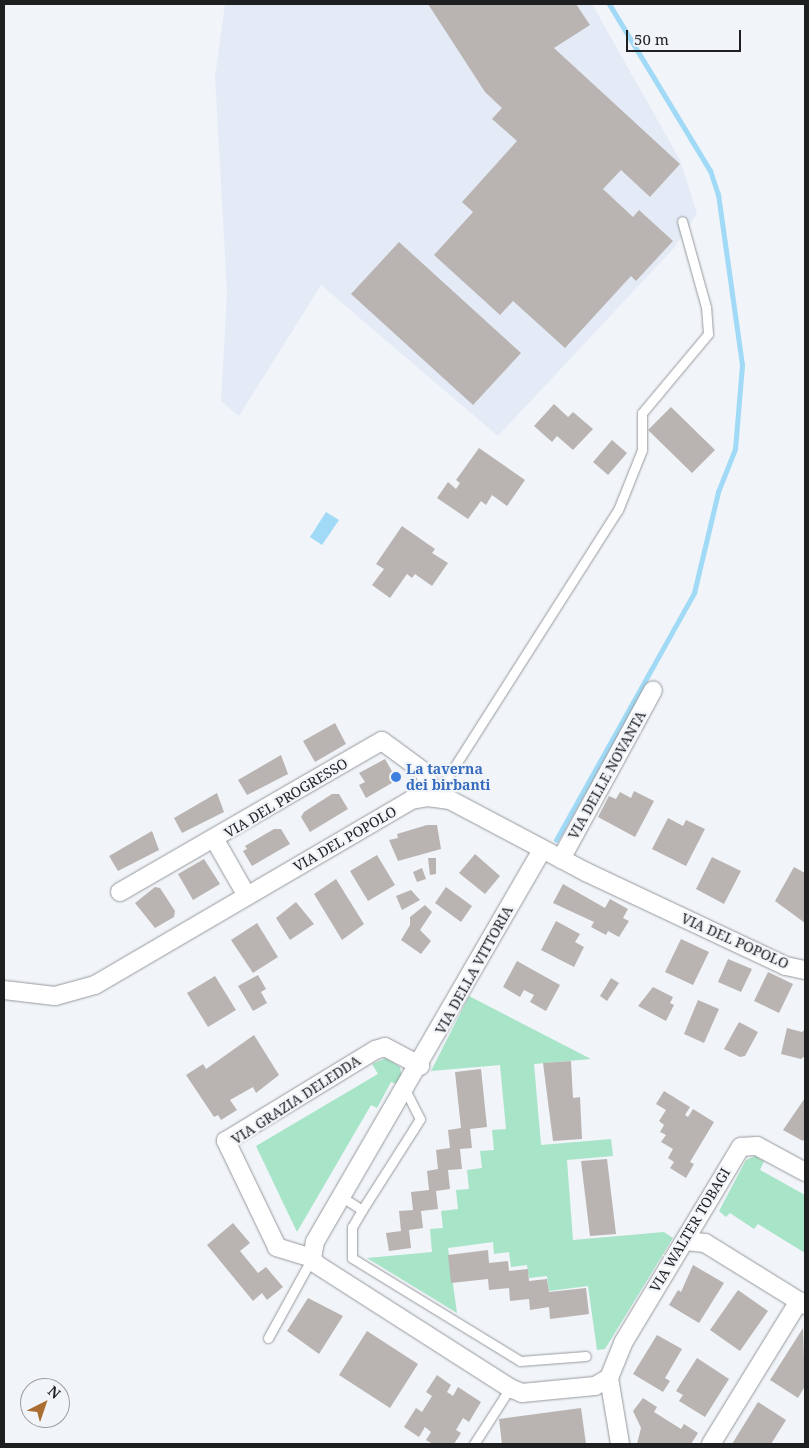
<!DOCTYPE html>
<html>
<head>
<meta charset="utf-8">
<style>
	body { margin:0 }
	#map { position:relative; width:809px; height:1448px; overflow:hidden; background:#f1f4f8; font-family:"Noto Serif",serif }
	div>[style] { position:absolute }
	.built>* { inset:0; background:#e4ebf6 }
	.green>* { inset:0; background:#a7e4c8 }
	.water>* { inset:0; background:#a0daf6 }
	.stream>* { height:4.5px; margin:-2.25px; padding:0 2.25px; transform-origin:2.25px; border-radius:2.25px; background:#a0daf6 }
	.building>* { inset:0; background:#b9b4b2 }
	.roads { filter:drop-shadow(0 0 1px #96999d) drop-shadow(0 0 1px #96999d) }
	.lane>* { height:9px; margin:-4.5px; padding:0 4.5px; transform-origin:4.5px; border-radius:4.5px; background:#fff }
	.street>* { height:18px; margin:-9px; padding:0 9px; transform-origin:9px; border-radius:9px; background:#fff }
	.dots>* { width:14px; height:14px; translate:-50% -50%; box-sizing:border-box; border:2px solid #f1f4f8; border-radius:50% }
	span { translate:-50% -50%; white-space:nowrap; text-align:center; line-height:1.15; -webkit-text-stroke:4.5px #f1f4f8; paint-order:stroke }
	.shop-label { font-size:14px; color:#366cbe; font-weight:700 }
	.left { translate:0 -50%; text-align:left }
	.street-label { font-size:14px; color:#1e1f20 }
	.frame { position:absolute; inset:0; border:5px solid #1e1f20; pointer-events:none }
	.north { position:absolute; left:20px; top:1378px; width:50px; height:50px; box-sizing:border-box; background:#f1f4f8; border:1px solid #9d9fa2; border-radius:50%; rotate:41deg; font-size:14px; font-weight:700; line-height:20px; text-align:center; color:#1e1f20 }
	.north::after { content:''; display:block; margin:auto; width:18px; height:22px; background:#aa6e30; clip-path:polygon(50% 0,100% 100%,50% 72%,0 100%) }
	.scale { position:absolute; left:626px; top:30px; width:115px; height:22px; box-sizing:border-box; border:2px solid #1e1f20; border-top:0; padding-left:6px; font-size:15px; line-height:18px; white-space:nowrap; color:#1e1f20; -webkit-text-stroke:4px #f1f4f8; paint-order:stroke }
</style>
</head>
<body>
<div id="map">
	<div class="built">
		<div style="clip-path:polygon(225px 4px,592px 4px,680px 160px,697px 214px,673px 249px,498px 436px,321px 285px,239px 416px,221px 401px,227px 293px,215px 77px)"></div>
	</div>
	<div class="green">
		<div style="clip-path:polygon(469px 996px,591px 1059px,534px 1064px,541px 1145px,611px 1139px,613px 1156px,567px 1160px,573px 1240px,664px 1232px,673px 1238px,605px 1349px,597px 1350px,588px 1286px,549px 1291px,547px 1276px,529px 1278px,527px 1265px,511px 1267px,509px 1252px,494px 1254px,493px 1242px,448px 1248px,457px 1313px,367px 1258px,432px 1252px,430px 1229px,443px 1228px,441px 1211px,458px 1209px,456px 1190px,469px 1189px,467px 1170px,482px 1168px,480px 1151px,494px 1150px,492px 1130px,506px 1129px,500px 1065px,431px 1071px)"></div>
		<div style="clip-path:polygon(386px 1058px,400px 1067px,402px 1077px,397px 1084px,391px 1082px,377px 1108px,371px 1105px,297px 1232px,256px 1146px,378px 1074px,372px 1064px)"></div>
		<div style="clip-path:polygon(755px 1156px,764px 1161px,760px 1170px,805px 1195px,805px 1253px,758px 1224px,754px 1229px,730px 1213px,726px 1217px,719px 1211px,746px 1160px)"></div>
	</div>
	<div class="water">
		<div style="clip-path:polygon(326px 512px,339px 520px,322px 545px,310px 537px)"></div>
	</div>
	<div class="stream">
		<div style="left:556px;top:840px;width:283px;rotate:-60.8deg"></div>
		<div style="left:694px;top:593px;width:104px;rotate:-76.6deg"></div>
		<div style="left:718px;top:492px;width:46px;rotate:-68.4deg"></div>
		<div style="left:735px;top:449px;width:84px;rotate:-85.2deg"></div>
		<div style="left:742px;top:365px;width:172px;rotate:-98deg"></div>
		<div style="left:718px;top:195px;width:25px;rotate:-108deg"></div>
		<div style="left:710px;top:171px;width:195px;rotate:-121.2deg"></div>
	</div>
	<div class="building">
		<div style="clip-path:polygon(428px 4px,576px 4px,590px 25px,554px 48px,680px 164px,650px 197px,621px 170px,603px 189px,633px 217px,639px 210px,673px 241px,636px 281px,631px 276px,565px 348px,513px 301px,500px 315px,434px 255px,473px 212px,462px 202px,517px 141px,492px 119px,502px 108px,485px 92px)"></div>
		<div style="clip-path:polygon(399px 242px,521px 353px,473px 405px,351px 294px)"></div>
		<div style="clip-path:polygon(554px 404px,568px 417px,573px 412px,593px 429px,573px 450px,557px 436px,552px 442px,534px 426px)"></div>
		<div style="clip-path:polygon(671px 407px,715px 450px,692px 473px,648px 430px)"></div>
		<div style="clip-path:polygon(612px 440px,627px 453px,608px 475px,593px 462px)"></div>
		<div style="clip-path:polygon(479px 448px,525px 480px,507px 506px,492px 495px,486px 505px,481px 501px,468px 519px,437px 498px,448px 482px,456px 489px,460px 483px,456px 480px)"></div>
		<div style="clip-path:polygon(402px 526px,435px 549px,432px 553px,448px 563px,432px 586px,415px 574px,412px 578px,407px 574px,390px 598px,372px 585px,384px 569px,376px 564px)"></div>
		<div style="clip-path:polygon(335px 723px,346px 744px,315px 762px,303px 741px)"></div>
		<div style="clip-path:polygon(281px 755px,288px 774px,247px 795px,238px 780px)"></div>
		<div style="clip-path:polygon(385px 759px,397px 780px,366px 798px,359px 785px,365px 782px,359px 773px)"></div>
		<div style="clip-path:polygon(634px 791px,654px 801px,635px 837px,598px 817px,609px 796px,616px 799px,620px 792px,631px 798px)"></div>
		<div style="clip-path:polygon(217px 793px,224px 812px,182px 833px,174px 818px)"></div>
		<div style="clip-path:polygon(332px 794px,339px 794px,348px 809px,310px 832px,301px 817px,304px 812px)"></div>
		<div style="clip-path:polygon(668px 818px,683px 826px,686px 820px,705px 829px,686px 866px,652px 849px)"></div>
		<div style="clip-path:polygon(427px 825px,437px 825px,441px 849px,398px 861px,389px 840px,398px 838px,397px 834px)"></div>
		<div style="clip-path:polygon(274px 829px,281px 829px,290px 844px,252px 866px,243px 851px,247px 849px,245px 846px)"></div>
		<div style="clip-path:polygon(152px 831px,159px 850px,118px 871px,109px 856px)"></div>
		<div style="clip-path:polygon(475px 854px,500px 876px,485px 894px,459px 873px)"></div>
		<div style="clip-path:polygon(377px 855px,395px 885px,368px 901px,350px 871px)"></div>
		<div style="clip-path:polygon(712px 857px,741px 871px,724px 904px,696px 889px)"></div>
		<div style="clip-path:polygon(428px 858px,436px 858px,436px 874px,430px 875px)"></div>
		<div style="clip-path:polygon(204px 859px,220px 884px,193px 900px,178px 874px)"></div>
		<div style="clip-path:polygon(794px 867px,805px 873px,805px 923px,775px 901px)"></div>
		<div style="clip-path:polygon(422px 868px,426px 879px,417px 882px,413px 872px)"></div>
		<div style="clip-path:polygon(336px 879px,364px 924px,342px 940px,314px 894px)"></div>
		<div style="clip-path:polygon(563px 884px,605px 908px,610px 899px,628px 909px,623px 918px,629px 921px,619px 937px,608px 931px,606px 935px,591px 927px,594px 922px,553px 903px)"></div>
		<div style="clip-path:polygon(155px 887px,160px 888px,175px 911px,174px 917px,155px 928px,135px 903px)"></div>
		<div style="clip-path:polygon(446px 887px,472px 906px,461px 922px,435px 903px)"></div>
		<div style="clip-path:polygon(411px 890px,420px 900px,402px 910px,396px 896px)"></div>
		<div style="clip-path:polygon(296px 902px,314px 924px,290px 940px,276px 918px)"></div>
		<div style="clip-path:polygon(425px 905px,432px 912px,420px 930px,431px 941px,421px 954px,401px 940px,410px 925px,410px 917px)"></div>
		<div style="clip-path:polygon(556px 921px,580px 934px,575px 942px,584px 947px,574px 967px,541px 950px)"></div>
		<div style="clip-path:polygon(257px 923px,278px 957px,253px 973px,231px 940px)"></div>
		<div style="clip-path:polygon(681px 939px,709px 952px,693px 985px,665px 972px)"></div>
		<div style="clip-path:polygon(728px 959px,752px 969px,741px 992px,718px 982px)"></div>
		<div style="clip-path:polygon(517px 961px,560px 985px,546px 1011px,530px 1002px,534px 995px,524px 990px,520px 997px,503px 987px)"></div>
		<div style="clip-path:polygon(768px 972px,793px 984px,779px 1013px,754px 1001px)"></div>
		<div style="clip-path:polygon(258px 975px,266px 989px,261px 992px,267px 1003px,253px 1011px,238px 986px)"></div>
		<div style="clip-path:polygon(215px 976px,236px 1010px,208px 1027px,187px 993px)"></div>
		<div style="clip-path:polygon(611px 978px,619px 983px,607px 1001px,600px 996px)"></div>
		<div style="clip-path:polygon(653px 987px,673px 997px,670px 1003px,674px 1005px,666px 1021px,638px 1006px)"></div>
		<div style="clip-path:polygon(698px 1000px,719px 1009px,704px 1043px,684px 1034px)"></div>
		<div style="clip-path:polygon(739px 1022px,758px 1032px,745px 1056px,740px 1057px,724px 1049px)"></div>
		<div style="clip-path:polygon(787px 1028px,802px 1032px,805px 1029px,805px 1056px,801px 1059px,781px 1054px)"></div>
		<div style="clip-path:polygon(254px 1035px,279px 1075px,256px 1093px,253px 1087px,230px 1100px,237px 1110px,221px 1120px,218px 1115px,214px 1117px,186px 1075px,203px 1064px,206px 1069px)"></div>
		<div style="clip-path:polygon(571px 1061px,573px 1098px,580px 1097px,582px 1139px,553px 1141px,543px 1063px)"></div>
		<div style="clip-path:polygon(481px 1069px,487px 1127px,470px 1129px,472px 1148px,460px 1149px,462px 1169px,448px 1170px,450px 1189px,436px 1191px,438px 1209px,421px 1211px,423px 1228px,409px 1230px,411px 1248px,389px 1251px,386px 1233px,401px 1231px,399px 1211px,413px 1210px,411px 1192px,429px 1190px,427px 1171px,438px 1169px,436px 1150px,450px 1148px,448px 1130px,461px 1128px,455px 1072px)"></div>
		<div style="clip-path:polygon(664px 1091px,690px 1107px,685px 1115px,688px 1117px,693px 1109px,714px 1122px,690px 1162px,694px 1164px,686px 1178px,670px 1168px,674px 1162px,668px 1158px,673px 1149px,661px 1142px,666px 1135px,660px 1132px,664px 1125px,659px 1121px,666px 1110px,656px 1104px)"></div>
		<div style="clip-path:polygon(805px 1098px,805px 1138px,803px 1141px,783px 1130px)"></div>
		<div style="clip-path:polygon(607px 1159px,616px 1234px,590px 1236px,581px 1161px)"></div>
		<div style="clip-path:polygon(233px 1223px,250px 1243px,240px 1251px,258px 1273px,266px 1267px,283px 1287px,267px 1300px,262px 1293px,253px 1301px,207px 1245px)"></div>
		<div style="clip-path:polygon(488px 1250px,489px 1263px,508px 1261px,509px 1271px,528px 1269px,529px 1281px,547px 1279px,549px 1292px,586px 1288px,589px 1314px,550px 1319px,549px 1307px,530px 1310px,529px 1299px,510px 1301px,509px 1288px,489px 1290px,488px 1279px,451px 1283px,448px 1255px)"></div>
		<div style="clip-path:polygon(693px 1265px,724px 1283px,699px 1323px,669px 1305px,678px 1290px,681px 1292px)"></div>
		<div style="clip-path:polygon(738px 1290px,768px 1311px,740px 1351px,710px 1330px)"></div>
		<div style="clip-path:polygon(308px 1298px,343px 1316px,319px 1354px,287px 1331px)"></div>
		<div style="clip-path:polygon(803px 1328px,805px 1386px,798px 1398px,770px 1380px)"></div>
		<div style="clip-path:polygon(367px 1331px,418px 1364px,390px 1408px,339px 1375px)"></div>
		<div style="clip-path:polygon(657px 1335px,682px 1349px,665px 1378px,670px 1381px,663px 1392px,633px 1374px)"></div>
		<div style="clip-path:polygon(697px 1358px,729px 1379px,705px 1417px,679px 1401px,683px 1395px,676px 1391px)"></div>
		<div style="clip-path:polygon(437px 1375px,451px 1385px,447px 1392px,453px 1396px,458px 1387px,481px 1402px,469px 1422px,463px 1418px,456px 1430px,461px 1433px,454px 1444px,433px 1444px,426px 1440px,431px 1432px,425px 1427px,419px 1437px,404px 1427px,416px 1408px,422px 1412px,432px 1396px,426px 1392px)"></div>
		<div style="clip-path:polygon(643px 1398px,657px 1407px,654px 1412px,681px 1429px,684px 1424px,698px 1433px,691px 1444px,637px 1444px,641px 1428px,633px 1411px)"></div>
		<div style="clip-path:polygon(758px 1402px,786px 1420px,771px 1444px,732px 1444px)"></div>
		<div style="clip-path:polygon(581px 1408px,586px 1444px,502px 1444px,499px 1419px)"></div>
	</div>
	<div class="roads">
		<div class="lane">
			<div style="left:435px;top:797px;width:340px;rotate:-57.5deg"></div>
			<div style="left:618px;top:510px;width:65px;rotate:-68.2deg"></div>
			<div style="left:642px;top:450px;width:37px;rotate:-90deg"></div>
			<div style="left:642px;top:413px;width:103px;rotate:-50.1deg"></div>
			<div style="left:708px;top:334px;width:27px;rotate:-94deg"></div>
			<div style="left:706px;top:307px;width:89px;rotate:-105.6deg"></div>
			<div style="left:342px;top:1197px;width:24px;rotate:33deg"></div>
			<div style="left:362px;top:1210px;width:95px;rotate:-57.5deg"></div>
			<div style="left:413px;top:1130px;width:13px;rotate:-58deg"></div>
			<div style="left:420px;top:1119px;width:33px;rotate:-117deg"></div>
			<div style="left:362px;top:1210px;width:20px;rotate:120deg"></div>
			<div style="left:352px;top:1227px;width:31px;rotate:90deg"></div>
			<div style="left:352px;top:1258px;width:197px;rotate:31.5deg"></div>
			<div style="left:520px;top:1361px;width:66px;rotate:-4.3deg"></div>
			<div style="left:268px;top:1338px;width:91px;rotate:-61.2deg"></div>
			<div style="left:474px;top:1444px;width:67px;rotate:-57.3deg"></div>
		</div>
		<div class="street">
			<div style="left:215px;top:840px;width:64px;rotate:60.3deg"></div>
			<div style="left:542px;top:850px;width:453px;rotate:120.1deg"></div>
			<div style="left:315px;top:1242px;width:16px;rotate:101deg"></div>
			<div style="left:312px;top:1258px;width:7px;rotate:56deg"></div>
			<div style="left:316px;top:1264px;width:230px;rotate:32.6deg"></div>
			<div style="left:510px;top:1388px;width:13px;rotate:23deg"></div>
			<div style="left:522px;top:1393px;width:73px;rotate:-5.5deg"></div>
			<div style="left:595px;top:1386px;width:16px;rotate:-30deg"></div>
			<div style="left:609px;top:1378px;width:38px;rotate:-68deg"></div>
			<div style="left:623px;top:1343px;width:229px;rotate:-59deg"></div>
			<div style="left:741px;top:1147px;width:16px;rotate:-4deg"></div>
			<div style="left:757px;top:1146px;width:55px;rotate:28.4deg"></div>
			<div style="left:561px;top:859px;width:192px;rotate:-61.4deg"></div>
			<div style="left:120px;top:892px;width:302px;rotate:-30deg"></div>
			<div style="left:382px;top:741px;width:52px;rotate:36.4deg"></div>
			<div style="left:424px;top:772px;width:15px;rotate:67deg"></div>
			<div style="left:430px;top:786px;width:11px;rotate:100deg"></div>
			<div style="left:4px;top:990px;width:51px;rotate:6.7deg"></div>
			<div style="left:55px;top:996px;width:41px;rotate:-15.4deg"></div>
			<div style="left:95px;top:985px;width:366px;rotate:-30.3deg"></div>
			<div style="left:411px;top:800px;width:17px;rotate:-10deg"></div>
			<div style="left:428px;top:797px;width:22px;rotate:8deg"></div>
			<div style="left:450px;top:800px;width:154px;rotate:27.9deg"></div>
			<div style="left:586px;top:872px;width:221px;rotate:25.2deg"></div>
			<div style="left:786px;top:966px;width:19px;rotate:12deg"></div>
			<div style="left:686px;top:1241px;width:19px;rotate:6deg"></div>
			<div style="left:705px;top:1243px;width:118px;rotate:31.8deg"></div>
			<div style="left:312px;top:1258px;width:37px;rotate:-163deg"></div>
			<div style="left:277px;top:1247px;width:118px;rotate:-115.7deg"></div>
			<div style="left:226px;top:1141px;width:175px;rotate:-31.4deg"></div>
			<div style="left:375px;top:1050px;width:10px;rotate:-17deg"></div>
			<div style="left:385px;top:1047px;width:40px;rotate:28deg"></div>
			<div style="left:609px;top:1378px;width:67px;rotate:80.5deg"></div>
			<div style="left:711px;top:1444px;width:168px;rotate:-58.4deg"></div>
		</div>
	</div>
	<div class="dots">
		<div style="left:396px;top:777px;background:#3f7fe0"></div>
	</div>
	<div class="shop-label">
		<span class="left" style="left:406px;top:777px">La taverna<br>dei birbanti</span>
	</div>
	<div class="street-label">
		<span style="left:607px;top:775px;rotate:-61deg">VIA DELLE NOVANTA</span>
		<span style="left:286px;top:798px;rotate:-31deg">VIA DEL PROGRESSO</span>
		<span style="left:345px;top:839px;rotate:-30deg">VIA DEL POPOLO</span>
		<span style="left:735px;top:941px;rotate:24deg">VIA DEL POPOLO</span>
		<span style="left:474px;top:970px;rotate:-61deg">VIA DELLA VITTORIA</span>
		<span style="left:296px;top:1100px;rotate:-33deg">VIA GRAZIA DELEDDA</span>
		<span style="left:690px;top:1230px;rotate:-59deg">VIA WALTER TOBAGI</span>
	</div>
	<div class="frame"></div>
	<div class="north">N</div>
	<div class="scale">50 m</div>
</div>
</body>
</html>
